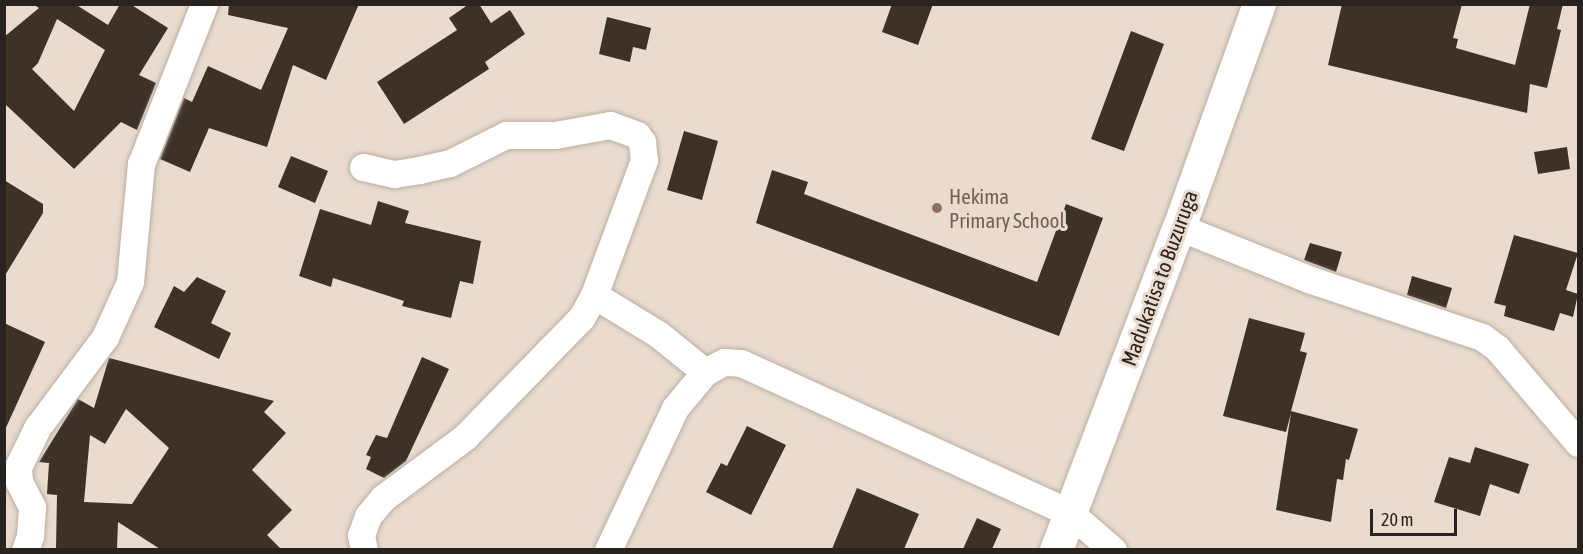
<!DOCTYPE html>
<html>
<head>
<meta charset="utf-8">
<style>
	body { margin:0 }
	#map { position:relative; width:1583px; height:554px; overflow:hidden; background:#e9dcce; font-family:"Asap Condensed",sans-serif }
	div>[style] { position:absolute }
	.building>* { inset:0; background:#3d3228 }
	.roads { filter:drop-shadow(0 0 2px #bbaea1) drop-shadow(0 0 2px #bbaea1) }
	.street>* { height:27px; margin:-13.5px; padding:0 13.5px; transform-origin:13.5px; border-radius:13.5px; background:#fff }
	.secondary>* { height:33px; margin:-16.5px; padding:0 16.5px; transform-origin:16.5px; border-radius:16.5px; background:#fff }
	.dots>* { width:16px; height:16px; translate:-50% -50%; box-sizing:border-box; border:3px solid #e9dcce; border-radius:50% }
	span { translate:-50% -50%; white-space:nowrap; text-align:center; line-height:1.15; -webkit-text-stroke:6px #e9dcce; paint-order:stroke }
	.education-label { font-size:21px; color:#785e54 }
	.left { translate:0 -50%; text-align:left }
	.street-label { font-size:21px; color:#28231e }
	.frame { position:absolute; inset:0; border:6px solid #28231e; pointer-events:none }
	.scale { position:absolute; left:1370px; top:509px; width:87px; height:27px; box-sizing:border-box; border:3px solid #28231e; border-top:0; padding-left:8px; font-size:18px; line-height:21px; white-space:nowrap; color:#28231e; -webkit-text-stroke:4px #e9dcce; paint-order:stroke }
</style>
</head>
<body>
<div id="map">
	<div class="building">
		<div style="clip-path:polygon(evenodd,33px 4px,75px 4px,108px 25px,120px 4px,130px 4px,168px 28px,139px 75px,156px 83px,137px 130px,121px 122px,74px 169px,4px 103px,4px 37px,39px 8px,33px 4px,57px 19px,105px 50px,74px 111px,32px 69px,38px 63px,57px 19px)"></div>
		<div style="clip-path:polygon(229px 4px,359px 4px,326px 80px,293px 65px,267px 147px,209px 128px,190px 172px,160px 159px,184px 98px,192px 102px,208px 66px,261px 90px,288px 28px,228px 15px)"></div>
		<div style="clip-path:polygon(469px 4px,479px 4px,491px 23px,510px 10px,525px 34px,485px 62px,489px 69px,404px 124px,377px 82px,457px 30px,449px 18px)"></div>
		<div style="clip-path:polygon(892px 4px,933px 4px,918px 45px,882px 32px)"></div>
		<div style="clip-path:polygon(1342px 4px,1462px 4px,1453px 38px,1458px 39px,1456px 48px,1515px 65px,1530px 4px,1563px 4px,1557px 29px,1561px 30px,1547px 88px,1530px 84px,1527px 113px,1328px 65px)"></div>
		<div style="clip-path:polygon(607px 17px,651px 28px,646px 50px,633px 47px,630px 62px,599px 54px)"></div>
		<div style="clip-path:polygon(1131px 31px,1164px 44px,1124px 151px,1091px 139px)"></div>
		<div style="clip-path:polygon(684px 131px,718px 141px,702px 200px,667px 190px)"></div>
		<div style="clip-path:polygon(1567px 147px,1570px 169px,1538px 174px,1534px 152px)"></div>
		<div style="clip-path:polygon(291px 156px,328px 171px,315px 203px,278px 187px)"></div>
		<div style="clip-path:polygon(772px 170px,808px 182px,804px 194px,1037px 282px,1066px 204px,1103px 218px,1059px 336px,756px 223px)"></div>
		<div style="clip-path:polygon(4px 180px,43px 204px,43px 213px,4px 277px)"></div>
		<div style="clip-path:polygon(378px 201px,409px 211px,405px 223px,481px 241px,473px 284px,460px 281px,451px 318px,402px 306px,404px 301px,333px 278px,331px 287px,299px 276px,320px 209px,371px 225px)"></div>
		<div style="clip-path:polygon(1514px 235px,1578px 253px,1566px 290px,1578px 294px,1573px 317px,1560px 313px,1554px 331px,1504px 316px,1506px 306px,1494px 303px)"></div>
		<div style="clip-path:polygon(1310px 243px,1342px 252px,1336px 272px,1304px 260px)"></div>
		<div style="clip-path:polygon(1412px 276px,1452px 288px,1446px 308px,1407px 295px)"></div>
		<div style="clip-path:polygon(197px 277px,226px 291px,211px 323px,231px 333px,219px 359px,154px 327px,174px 286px,184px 292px)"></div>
		<div style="clip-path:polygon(1249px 318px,1305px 333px,1300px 351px,1307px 353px,1291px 411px,1358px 429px,1349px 460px,1346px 459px,1343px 480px,1337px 479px,1331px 522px,1276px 510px,1291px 413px,1286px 432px,1223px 416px)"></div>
		<div style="clip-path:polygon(4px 323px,45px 342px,4px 432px)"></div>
		<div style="clip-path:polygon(422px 357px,449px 369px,406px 461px,384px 478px,366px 469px,371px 457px,366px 455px,376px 435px,387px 438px)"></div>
		<div style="clip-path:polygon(evenodd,109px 358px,274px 401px,264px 412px,286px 433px,252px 470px,292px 510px,267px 535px,281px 549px,160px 549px,118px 522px,117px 549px,56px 549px,57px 495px,47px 494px,49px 463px,39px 462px,78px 399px,94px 408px,109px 358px,126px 409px,169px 448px,132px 504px,84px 502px,90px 435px,105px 444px,126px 409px)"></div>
		<div style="clip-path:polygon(747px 426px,786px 445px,751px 515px,706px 492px,721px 463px,727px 466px)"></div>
		<div style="clip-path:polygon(1475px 447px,1529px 464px,1519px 494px,1490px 484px,1480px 516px,1434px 502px,1449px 457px,1470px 463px)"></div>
		<div style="clip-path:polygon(857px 488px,919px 514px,904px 549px,832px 549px)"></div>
		<div style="clip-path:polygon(977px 518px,1001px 529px,992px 549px,963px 549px)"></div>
	</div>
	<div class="roads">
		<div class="street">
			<div style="left:363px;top:167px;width:32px;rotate:13deg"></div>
			<div style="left:394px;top:174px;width:25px;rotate:-9deg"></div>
			<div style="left:419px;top:170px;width:32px;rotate:-13deg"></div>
			<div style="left:450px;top:163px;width:63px;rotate:-26.6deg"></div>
			<div style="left:506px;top:135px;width:49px"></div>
			<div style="left:555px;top:135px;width:56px;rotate:-10.3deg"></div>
			<div style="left:610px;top:125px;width:29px;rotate:20deg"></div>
			<div style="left:637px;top:135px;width:9px;rotate:54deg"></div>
			<div style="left:642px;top:142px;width:18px;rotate:84deg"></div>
			<div style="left:644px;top:160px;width:144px;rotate:110.3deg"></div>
			<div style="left:594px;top:295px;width:26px;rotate:119deg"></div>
			<div style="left:581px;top:318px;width:166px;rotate:134.3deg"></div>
			<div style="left:465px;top:437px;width:102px;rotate:143.4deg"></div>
			<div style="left:383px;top:498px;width:23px;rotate:130deg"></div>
			<div style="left:368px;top:516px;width:20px;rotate:110deg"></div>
			<div style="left:361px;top:535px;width:15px;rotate:79deg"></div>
			<div style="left:1179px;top:227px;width:142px;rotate:21.9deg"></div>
			<div style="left:1311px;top:280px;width:180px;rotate:18.4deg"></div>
			<div style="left:1482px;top:337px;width:19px;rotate:36deg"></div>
			<div style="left:1497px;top:348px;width:125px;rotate:49.5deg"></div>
			<div style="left:594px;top:295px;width:75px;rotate:31.4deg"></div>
			<div style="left:658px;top:334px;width:60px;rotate:39deg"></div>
			<div style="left:25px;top:550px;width:15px;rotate:-70deg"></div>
			<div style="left:30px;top:536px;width:29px;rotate:-86deg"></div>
			<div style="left:32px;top:507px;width:28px;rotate:-117deg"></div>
			<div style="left:19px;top:482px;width:15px;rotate:-94deg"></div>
			<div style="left:18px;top:467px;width:43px;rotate:-64deg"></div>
			<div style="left:37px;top:428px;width:114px;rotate:-53.2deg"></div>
			<div style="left:105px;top:337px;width:60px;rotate:-65.6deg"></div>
			<div style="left:130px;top:282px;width:119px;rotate:-84.7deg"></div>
			<div style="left:141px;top:164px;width:172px;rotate:-68.5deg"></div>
			<div style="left:608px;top:550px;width:157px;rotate:-64.7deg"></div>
			<div style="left:675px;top:408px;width:47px;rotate:-50.2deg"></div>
			<div style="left:705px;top:372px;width:21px;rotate:-28deg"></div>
			<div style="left:724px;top:362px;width:17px;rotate:3deg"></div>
			<div style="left:741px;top:363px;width:362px;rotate:24.5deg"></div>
			<div style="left:1070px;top:513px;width:57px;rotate:40.7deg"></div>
		</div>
		<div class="secondary">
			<div style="left:1056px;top:550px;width:346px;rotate:-69.2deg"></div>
			<div style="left:1179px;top:227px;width:237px;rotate:-70.3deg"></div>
		</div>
	</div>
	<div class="dots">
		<div style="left:937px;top:208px;background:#8d6e63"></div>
	</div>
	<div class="education-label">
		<span class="left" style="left:949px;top:208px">Hekima<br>Primary School</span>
	</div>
	<div class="street-label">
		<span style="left:1159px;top:278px;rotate:-70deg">Madukatisa to Buzuruga</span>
	</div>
	<div class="frame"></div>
	<div class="scale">20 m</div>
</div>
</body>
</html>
